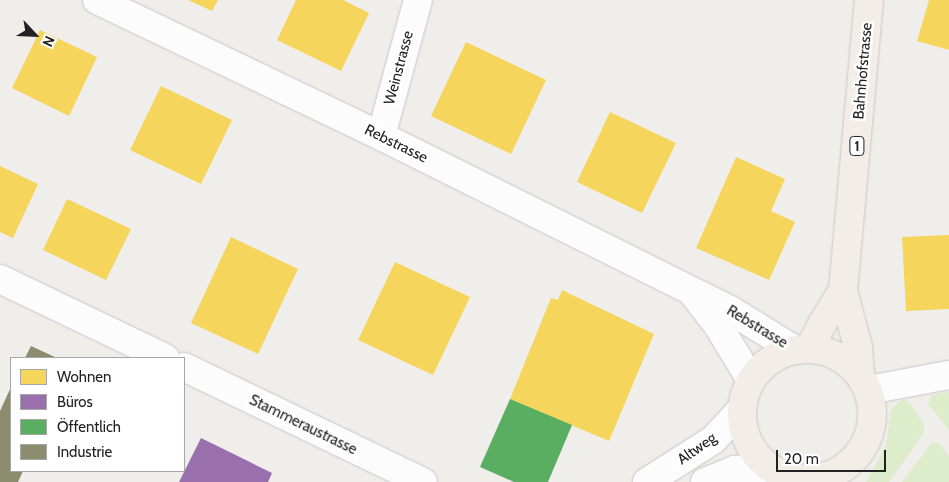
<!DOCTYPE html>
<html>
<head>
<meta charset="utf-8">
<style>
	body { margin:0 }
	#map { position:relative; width:949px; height:482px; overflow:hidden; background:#f0eeeb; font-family:Cabin,sans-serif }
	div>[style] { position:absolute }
	.grass>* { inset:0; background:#ddeccb }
	.homes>* { inset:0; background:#f6d55c }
	.offices>* { inset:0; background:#9970ab }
	.public>* { inset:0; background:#5aae61 }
	.industry>* { inset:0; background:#8c8c6e }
	.roads { filter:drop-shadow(0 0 1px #c9c8c7) drop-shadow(0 0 1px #c9c8c7) }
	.street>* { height:28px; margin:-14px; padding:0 14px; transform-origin:14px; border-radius:14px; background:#fdfcfc }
	.primary>* { height:28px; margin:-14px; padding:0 14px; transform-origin:14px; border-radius:14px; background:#f3ede7 }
	.primary>.ring { margin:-14px; padding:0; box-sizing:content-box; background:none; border:28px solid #f3ede7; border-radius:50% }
	span { translate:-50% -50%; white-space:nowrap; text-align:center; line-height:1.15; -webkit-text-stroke:5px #fff; paint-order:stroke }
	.shield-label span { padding:1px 4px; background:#fff; border:1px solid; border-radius:4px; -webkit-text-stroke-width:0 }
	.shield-label { font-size:14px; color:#222; font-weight:700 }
	.street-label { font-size:15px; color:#222 }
	.legend { position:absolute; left:10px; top:357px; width:175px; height:115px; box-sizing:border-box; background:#fff; border:1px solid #a7a7a7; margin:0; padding:6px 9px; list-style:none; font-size:15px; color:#222 }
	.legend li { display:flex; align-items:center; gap:10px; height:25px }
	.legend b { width:25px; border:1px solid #a7a7a7 }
	.north { position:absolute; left:10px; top:10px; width:50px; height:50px; -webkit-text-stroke:4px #fff; paint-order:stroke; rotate:115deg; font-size:14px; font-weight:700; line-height:20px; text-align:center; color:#222 }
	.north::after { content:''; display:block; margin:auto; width:18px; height:22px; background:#222; clip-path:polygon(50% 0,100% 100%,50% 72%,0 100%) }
	.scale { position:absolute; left:776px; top:450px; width:110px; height:22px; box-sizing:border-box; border:2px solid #222; border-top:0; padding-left:6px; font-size:15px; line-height:18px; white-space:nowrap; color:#222; -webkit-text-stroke:4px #fff; paint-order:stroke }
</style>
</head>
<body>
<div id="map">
	<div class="grass">
		<div style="clip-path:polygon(949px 392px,949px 430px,928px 404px,932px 395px)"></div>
		<div style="clip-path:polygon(904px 399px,911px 404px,924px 424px,923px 434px,889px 482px,866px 482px,886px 445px,891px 409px)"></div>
		<div style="clip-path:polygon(931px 443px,939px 443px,949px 456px,949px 482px,902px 482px)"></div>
	</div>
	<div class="homes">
		<div style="clip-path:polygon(188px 0,218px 0,212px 11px)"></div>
		<div style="clip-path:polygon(296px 0,343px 0,369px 13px,341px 71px,277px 40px)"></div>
		<div style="clip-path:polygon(929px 0,949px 0,949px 50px,917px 41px)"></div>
		<div style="clip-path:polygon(40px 30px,97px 57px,69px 116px,12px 88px)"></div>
		<div style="clip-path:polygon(466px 42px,546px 80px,511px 154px,431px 116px)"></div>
		<div style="clip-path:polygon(161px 86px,232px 120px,201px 184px,130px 150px)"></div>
		<div style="clip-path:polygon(610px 112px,676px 143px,642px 213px,577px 182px)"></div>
		<div style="clip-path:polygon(736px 157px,785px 179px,771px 211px,795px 222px,769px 280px,696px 248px)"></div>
		<div style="clip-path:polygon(0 166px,38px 184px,13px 238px,0 232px)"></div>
		<div style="clip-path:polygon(67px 199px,131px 229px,106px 280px,43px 250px)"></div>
		<div style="clip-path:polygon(949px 235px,949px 309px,906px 311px,902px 237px)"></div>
		<div style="clip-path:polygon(231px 237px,298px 269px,258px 354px,191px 323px)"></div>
		<div style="clip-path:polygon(395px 262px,470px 297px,433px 375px,358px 340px)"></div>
		<div style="clip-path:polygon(562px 290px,654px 334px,609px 441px,510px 399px,551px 298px,558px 300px)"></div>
	</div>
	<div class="offices">
		<div style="clip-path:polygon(201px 438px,272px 473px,268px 482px,179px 482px)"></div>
	</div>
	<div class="public">
		<div style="clip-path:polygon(510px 399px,572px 425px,548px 482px,514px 482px,480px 467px)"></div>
	</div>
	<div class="industry">
		<div style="clip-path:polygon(31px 346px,57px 358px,25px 358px)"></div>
		<div style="clip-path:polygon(11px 387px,11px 471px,23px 471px,18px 482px,0 482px,0 411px)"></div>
	</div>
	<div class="roads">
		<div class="street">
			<div style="left:97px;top:0;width:315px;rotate:25.6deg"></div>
			<div style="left:381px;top:136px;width:390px;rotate:26.5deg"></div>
			<div style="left:730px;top:310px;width:76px;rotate:31.6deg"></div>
			<div style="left:381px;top:136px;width:141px;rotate:-74.8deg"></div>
			<div style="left:0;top:279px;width:183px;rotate:25.6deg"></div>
			<div style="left:695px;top:296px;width:36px;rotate:52deg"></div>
			<div style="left:717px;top:324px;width:66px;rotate:58.7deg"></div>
			<div style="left:184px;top:367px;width:265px;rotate:25.7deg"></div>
			<div style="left:869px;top:390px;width:81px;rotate:-10.6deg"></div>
			<div style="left:647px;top:482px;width:78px;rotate:-32.5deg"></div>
			<div style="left:713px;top:440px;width:41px;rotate:-47deg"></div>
			<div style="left:705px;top:482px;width:31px;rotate:-22deg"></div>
			<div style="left:734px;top:470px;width:37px;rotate:-2deg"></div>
		</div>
		<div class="primary">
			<div style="left:810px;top:348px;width:27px;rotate:-63deg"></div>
			<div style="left:822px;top:324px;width:39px;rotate:-58deg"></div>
			<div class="ring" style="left:742px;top:349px;width:102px;height:102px"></div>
			<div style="left:860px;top:375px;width:28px;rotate:-94deg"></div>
			<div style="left:858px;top:347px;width:58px;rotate:-105deg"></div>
			<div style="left:843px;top:291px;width:292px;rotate:-84.9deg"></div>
		</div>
	</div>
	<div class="shield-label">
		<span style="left:857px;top:146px">1</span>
	</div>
	<div class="street-label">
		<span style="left:399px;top:68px;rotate:-75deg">Weinstrasse</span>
		<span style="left:863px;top:71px;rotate:-85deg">Bahnhofstrasse</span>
		<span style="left:396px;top:144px;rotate:26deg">Rebstrasse</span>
		<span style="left:757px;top:327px;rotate:31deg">Rebstrasse</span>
		<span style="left:303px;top:425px;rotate:26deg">Stammeraustrasse</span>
		<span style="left:697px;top:449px;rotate:-35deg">Altweg</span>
	</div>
	<ul class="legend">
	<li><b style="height:14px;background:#f6d55c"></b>Wohnen</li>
	<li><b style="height:14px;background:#9970ab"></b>Büros</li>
	<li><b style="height:14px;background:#5aae61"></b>Öffentlich</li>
	<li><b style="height:14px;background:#8c8c6e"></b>Industrie</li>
	</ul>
	<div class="north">N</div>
	<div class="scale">20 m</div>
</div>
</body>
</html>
